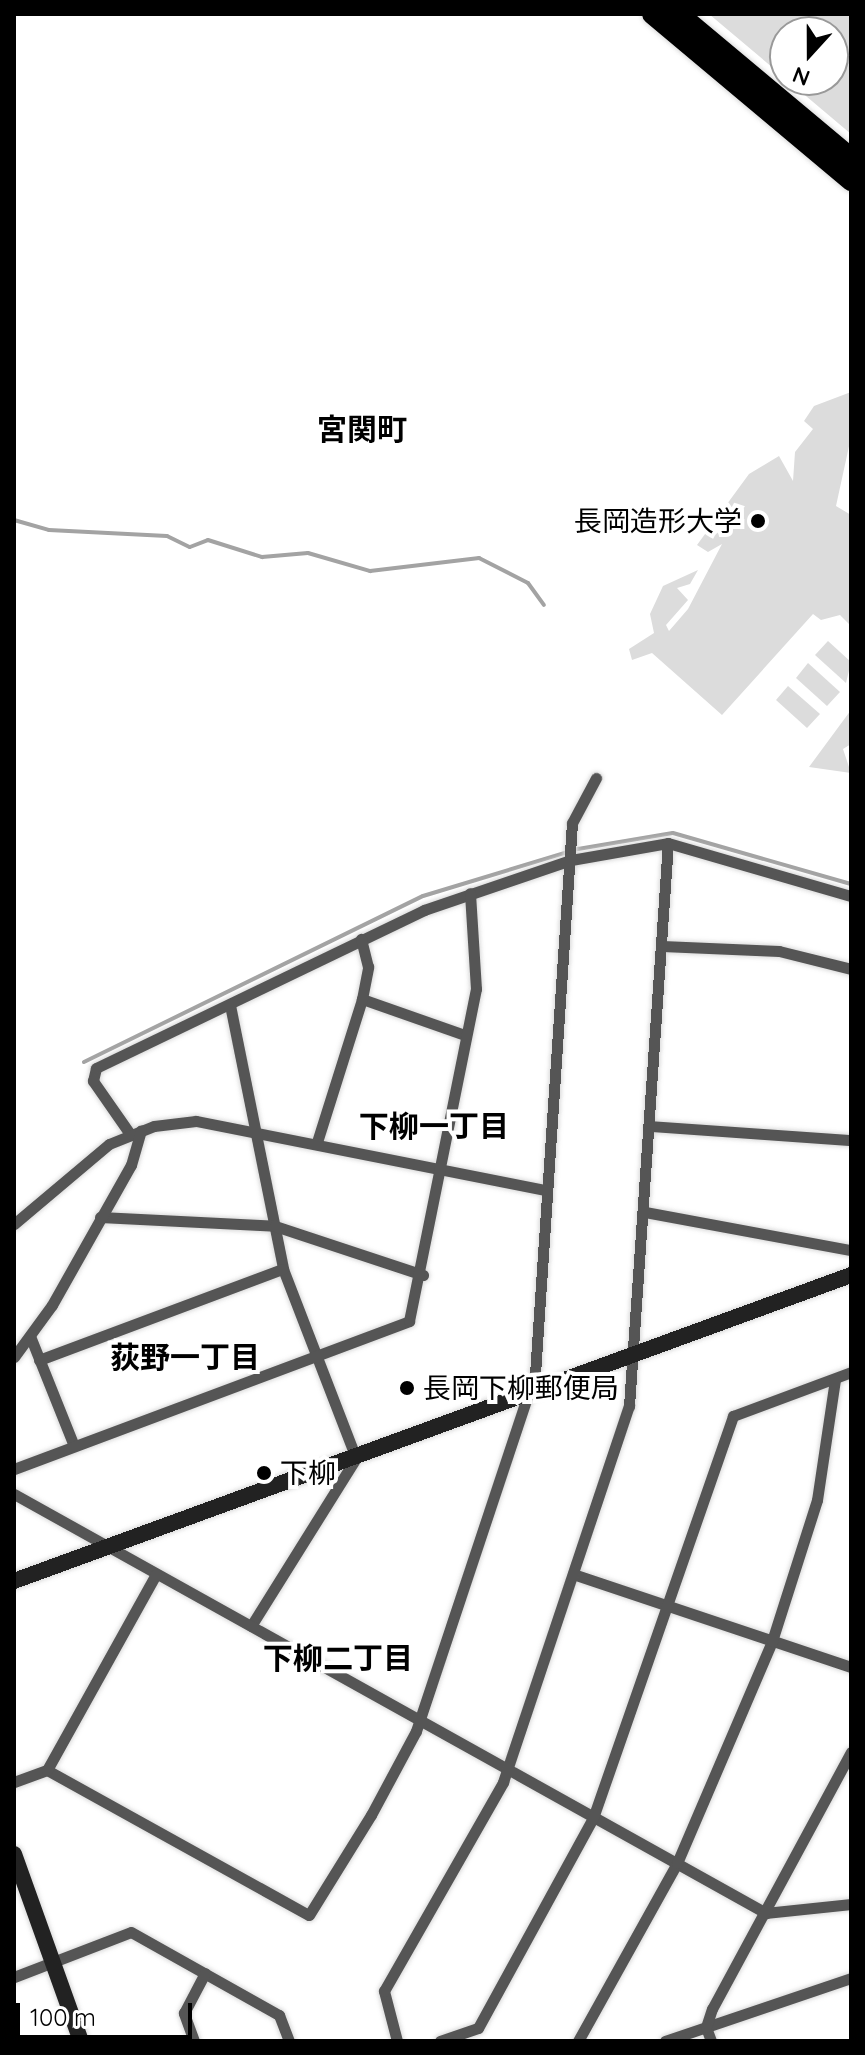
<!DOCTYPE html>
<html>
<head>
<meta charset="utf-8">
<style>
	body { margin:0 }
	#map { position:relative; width:865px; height:2055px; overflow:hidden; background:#fff; font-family:Quicksand,"Noto Sans JP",sans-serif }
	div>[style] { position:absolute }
	.green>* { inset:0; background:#dcdcdc }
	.stream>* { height:4px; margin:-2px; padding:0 2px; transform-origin:2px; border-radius:2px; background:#a3a3a3 }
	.roads { filter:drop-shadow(0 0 2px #dbdbdb) drop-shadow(0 0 2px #dbdbdb) }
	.street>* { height:11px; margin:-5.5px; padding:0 5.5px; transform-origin:5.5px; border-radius:5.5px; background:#555 }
	.secondary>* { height:16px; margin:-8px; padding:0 8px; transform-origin:8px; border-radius:8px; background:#222 }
	.highway>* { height:20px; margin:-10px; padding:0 10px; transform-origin:10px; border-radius:10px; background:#000 }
	.dots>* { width:22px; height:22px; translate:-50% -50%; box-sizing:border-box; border:4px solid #fff; border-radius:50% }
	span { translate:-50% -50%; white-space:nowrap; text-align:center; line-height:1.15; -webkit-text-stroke:8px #fff; paint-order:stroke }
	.poi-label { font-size:28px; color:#000 }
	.right { translate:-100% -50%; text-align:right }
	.left { translate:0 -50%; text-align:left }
	.neighbourhood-label { font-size:30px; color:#000; font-weight:700 }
	.frame { position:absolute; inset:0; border:16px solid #000; pointer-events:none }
	.north { position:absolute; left:769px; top:16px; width:80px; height:80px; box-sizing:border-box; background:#fff; border:2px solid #999; border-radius:50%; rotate:201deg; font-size:22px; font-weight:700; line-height:32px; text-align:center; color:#000 }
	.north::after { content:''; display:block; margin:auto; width:28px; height:36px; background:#000; clip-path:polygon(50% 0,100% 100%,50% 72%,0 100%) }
	.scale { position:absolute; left:16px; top:2003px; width:176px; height:36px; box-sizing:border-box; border:4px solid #000; border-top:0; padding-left:10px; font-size:24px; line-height:28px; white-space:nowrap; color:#000; -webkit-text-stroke:6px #fff; paint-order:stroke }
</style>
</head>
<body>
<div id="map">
	<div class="green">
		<div style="clip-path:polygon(709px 14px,851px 14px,851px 134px,787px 80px,833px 80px,833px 32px,785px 32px,785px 78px)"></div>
		<div style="clip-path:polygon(851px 392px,851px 437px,836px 506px,851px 515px,851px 626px,840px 615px,821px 620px,813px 614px,722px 715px,652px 653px,632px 660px,629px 649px,654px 633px,650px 614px,663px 586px,698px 570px,690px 584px,677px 588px,688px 600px,666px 625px,669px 631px,688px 609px,722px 544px,708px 552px,697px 545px,749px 474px,779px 456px,793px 481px,795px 452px,813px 429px,804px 421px,814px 406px)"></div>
		<div style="clip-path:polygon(828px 641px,851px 662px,846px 683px,815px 655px)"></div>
		<div style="clip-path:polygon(808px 663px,840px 692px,827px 706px,796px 678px)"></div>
		<div style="clip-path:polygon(788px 686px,820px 714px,807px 728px,776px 700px)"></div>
		<div style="clip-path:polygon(851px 710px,851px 744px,843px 749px,851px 773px,809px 767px)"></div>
	</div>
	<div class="stream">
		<div style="left:14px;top:520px;width:36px;rotate:16deg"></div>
		<div style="left:49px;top:530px;width:118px;rotate:2.9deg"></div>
		<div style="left:167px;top:536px;width:25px;rotate:26deg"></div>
		<div style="left:190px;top:547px;width:19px;rotate:-21deg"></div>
		<div style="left:208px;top:540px;width:57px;rotate:17.5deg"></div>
		<div style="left:262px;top:557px;width:46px;rotate:-5deg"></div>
		<div style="left:308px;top:553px;width:65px;rotate:16.2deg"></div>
		<div style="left:370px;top:571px;width:110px;rotate:-6.8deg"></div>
		<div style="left:479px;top:558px;width:55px;rotate:27deg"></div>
		<div style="left:528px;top:583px;width:27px;rotate:54deg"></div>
		<div style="left:84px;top:1062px;width:377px;rotate:-26.1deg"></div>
		<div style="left:423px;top:896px;width:162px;rotate:-16.9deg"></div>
		<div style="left:578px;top:849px;width:96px;rotate:-9.6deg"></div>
		<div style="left:673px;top:833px;width:185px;rotate:16deg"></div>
	</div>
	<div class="roads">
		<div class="street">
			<div style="left:662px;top:946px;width:117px;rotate:2.4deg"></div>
			<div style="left:779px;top:951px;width:74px;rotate:14deg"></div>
			<div style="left:362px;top:999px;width:109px;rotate:19.3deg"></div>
			<div style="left:230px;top:1005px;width:269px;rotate:78.6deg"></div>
			<div style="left:283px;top:1269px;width:203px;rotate:68.9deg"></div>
			<div style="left:356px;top:1458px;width:198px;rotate:122deg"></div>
			<div style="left:650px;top:1126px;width:201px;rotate:4deg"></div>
			<div style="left:130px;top:1134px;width:65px;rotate:-124.9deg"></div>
			<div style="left:93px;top:1081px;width:13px;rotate:-77deg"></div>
			<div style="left:96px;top:1068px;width:364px;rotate:-25.7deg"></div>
			<div style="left:424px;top:910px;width:155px;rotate:-18.8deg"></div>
			<div style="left:571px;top:860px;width:98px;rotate:-9.9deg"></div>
			<div style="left:668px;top:843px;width:191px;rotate:16.2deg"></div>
			<div style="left:317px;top:1142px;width:150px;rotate:-72.5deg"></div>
			<div style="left:362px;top:999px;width:33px;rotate:-79deg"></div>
			<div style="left:368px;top:967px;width:29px;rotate:-104deg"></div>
			<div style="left:645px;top:1212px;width:209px;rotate:10.5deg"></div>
			<div style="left:100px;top:1217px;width:175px;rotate:2.9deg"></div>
			<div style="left:275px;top:1226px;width:156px;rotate:18.3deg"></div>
			<div style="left:14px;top:1224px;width:124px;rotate:-40.1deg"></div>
			<div style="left:109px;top:1144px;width:48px;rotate:-21.8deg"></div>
			<div style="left:154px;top:1126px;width:42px;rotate:-6.8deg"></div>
			<div style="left:196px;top:1121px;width:356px;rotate:11.2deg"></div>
			<div style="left:30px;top:1336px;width:118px;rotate:68.2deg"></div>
			<div style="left:14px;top:1357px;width:64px;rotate:-53.8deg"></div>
			<div style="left:52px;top:1305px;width:161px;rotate:-60.6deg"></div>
			<div style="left:131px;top:1165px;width:36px;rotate:-74deg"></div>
			<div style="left:39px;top:1360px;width:260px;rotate:-20.5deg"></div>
			<div style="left:14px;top:1469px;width:422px;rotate:-20.5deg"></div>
			<div style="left:409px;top:1321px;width:339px;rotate:-78.6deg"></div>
			<div style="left:476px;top:989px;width:96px;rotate:-93.6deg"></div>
			<div style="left:14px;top:1494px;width:861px;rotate:29.13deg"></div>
			<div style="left:766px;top:1913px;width:85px;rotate:-6deg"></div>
			<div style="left:573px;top:1574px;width:293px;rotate:18.5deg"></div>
			<div style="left:47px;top:1770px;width:299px;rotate:29deg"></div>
			<div style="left:309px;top:1915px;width:118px;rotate:-58.2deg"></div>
			<div style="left:371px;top:1815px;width:95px;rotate:-61.8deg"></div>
			<div style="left:416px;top:1731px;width:376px;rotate:-71.6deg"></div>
			<div style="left:535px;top:1374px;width:552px;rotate:-86.16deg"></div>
			<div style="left:572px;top:823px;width:51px;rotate:-61.9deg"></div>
			<div style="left:14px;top:1782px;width:35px;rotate:-20deg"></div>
			<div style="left:47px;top:1770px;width:224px;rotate:-60.9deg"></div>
			<div style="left:14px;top:1977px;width:125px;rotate:-21deg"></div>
			<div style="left:131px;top:1932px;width:170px;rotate:29.3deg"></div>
			<div style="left:279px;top:2015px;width:28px;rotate:69deg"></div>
			<div style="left:194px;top:2041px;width:30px;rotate:-110deg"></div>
			<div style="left:184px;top:2013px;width:45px;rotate:-62.3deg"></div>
			<div style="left:397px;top:2041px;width:52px;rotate:-104.6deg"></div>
			<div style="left:384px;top:1991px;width:241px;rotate:-60.3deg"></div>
			<div style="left:503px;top:1782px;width:397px;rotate:-71.5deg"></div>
			<div style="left:629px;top:1406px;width:564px;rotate:-86.04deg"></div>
			<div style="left:440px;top:2041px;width:40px;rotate:-18.9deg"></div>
			<div style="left:478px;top:2028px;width:239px;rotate:-61.3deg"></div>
			<div style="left:593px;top:1818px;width:426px;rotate:-70.8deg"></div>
			<div style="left:733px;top:1416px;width:126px;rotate:-20.4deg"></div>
			<div style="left:578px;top:2041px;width:204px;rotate:-60.9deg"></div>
			<div style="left:677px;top:1863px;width:241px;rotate:-66.8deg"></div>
			<div style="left:772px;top:1641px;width:148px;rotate:-72.3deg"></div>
			<div style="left:817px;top:1500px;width:122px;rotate:-81.5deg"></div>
			<div style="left:665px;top:2041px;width:196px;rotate:-18.7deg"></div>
			<div style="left:711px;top:2041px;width:15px;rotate:-110deg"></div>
			<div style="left:706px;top:2027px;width:19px;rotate:-72deg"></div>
			<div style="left:712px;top:2009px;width:292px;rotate:-61.6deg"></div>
		</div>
		<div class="secondary">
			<div style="left:14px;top:1581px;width:891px;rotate:-20.08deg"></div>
			<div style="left:14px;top:1854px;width:199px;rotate:70.3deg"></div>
		</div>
		<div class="highway">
			<div style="left:652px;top:14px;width:260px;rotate:40deg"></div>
			<div style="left:679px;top:14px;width:224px;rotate:39.9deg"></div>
		</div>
	</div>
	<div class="dots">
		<div style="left:758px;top:521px;background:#000"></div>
		<div style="left:407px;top:1388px;background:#000"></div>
		<div style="left:264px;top:1473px;background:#000"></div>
	</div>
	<div class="poi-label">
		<span class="right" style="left:742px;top:521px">長岡造形大学</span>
		<span class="left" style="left:423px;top:1388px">長岡下柳郵便局</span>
		<span class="left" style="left:280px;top:1473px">下柳</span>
	</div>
	<div class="neighbourhood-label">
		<span style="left:362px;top:429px">宮関町</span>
		<span style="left:434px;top:1126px">下柳一丁目</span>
		<span style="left:185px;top:1357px">荻野一丁目</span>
		<span style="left:338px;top:1658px">下柳二丁目</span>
	</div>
	<div class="frame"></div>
	<div class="north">N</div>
	<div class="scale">100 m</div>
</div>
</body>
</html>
